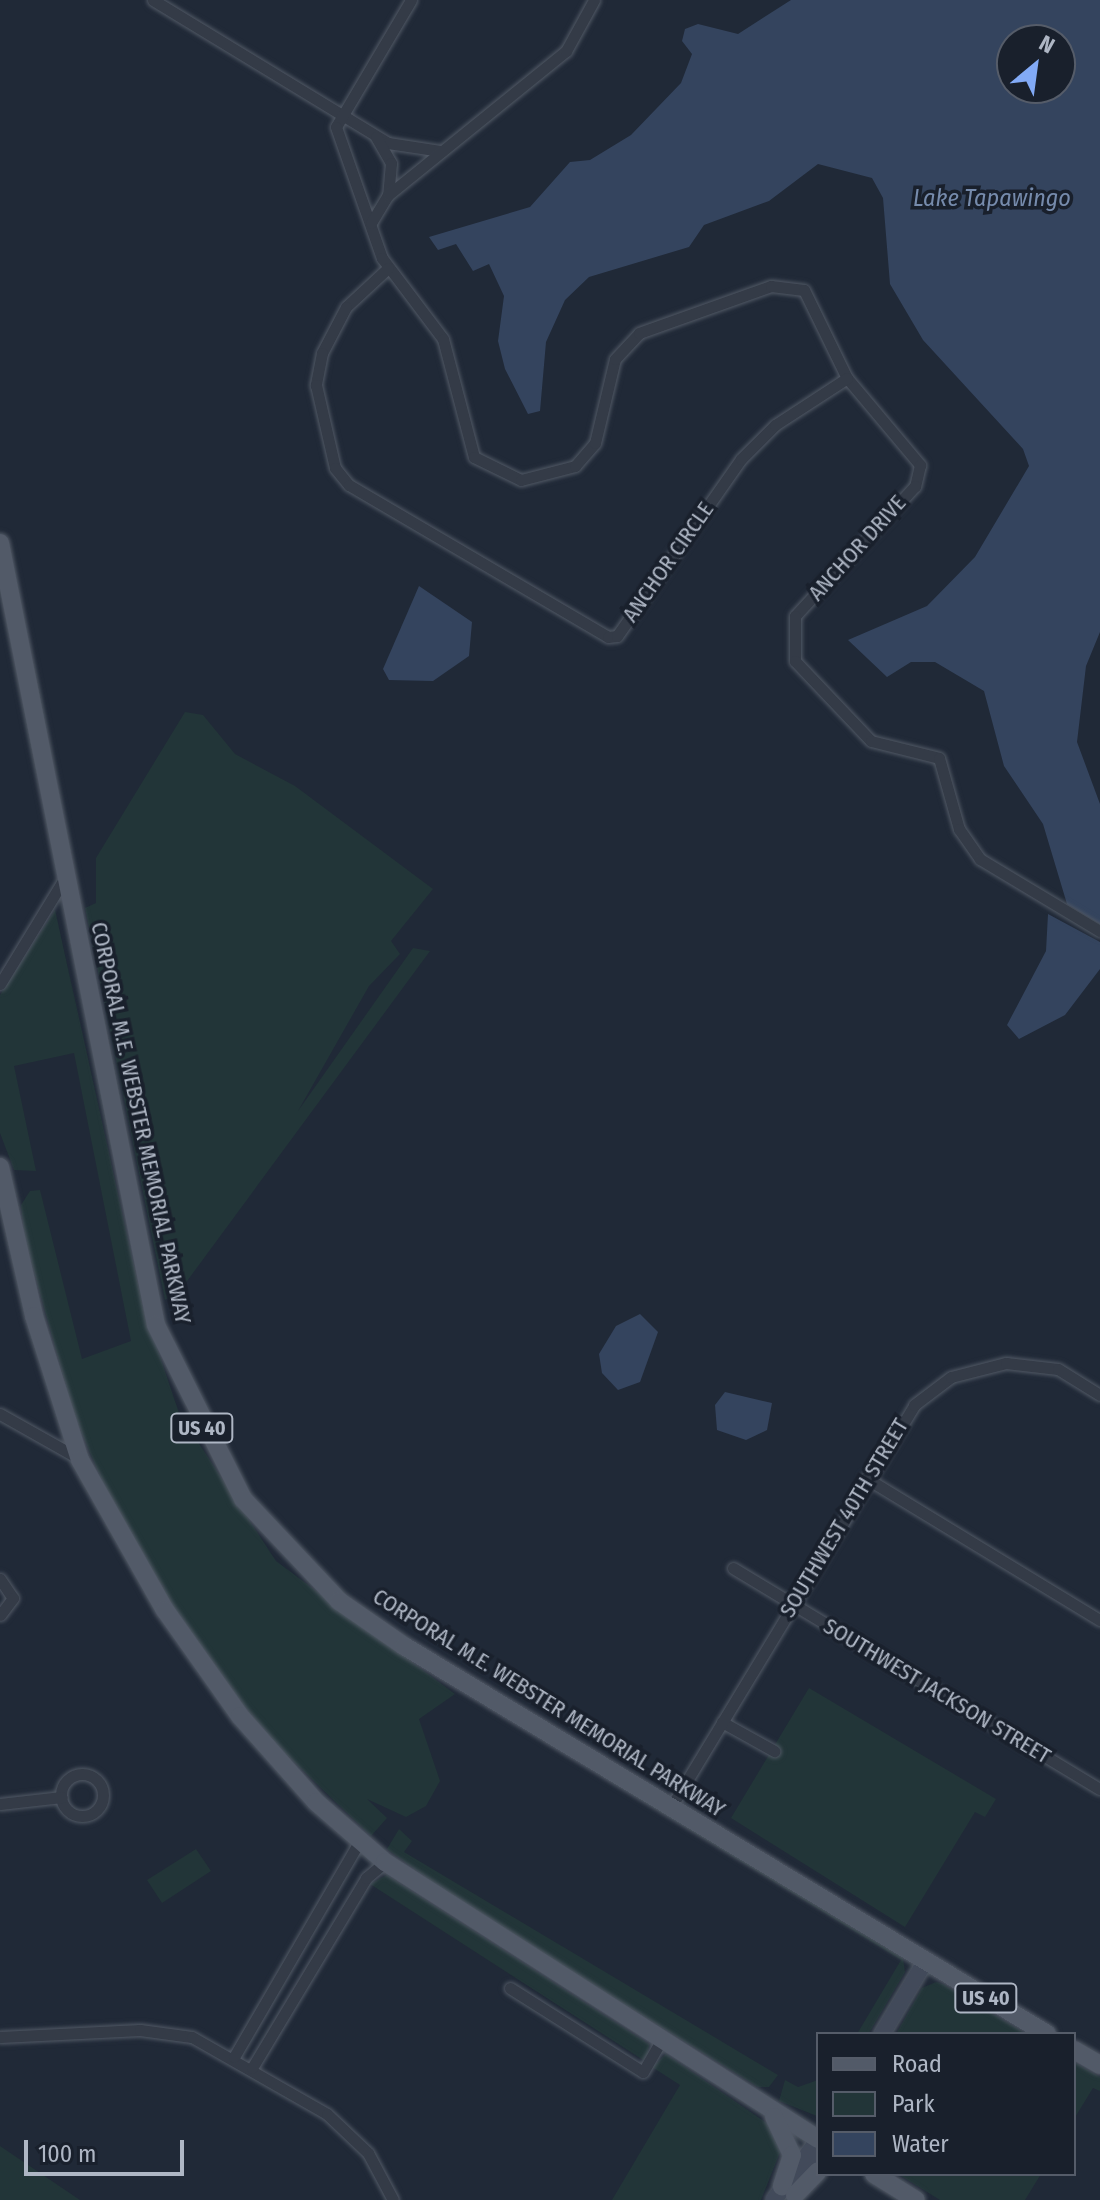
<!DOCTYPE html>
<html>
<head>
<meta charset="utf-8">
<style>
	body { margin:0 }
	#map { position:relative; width:1100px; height:2200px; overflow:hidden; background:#202937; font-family:"Fira Sans Condensed",sans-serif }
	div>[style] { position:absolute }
	.green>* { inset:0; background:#223538 }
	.water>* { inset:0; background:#34445e }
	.roads { filter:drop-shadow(0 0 2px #515965) drop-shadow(0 0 2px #515965) }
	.minor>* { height:11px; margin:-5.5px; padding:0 5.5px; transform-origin:5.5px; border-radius:5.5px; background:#343b47 }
	.minor>.ring { margin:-5.5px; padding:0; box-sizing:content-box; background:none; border:11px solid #343b47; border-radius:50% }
	.secondary>* { height:16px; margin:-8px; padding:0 8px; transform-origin:8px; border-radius:8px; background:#424a5a }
	.primary>* { height:18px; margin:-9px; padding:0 9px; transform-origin:9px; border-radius:9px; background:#525a68 }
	span { translate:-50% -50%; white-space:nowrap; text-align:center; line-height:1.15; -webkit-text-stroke:7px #19202c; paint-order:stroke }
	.shield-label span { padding:2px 6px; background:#19202c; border:2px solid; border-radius:6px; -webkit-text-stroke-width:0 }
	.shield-label { font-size:20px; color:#aeb6c4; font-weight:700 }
	.street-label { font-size:22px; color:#aeb6c4 }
	.water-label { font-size:24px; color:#768bac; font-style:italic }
	.legend { position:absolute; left:816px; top:2032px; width:260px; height:144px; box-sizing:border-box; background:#19202c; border:2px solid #555c69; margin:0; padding:10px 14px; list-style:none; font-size:24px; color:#aeb6c4 }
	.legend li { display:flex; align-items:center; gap:16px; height:40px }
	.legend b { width:40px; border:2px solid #555c69 }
	.north { position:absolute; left:996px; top:24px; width:80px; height:80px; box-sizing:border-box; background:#19202c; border:2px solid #555c69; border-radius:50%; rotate:29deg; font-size:22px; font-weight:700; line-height:32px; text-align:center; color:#aeb6c4 }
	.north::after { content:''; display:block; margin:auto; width:28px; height:36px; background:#82aaf6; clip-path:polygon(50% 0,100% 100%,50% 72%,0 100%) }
	.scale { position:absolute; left:24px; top:2140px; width:160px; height:36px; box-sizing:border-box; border:4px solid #aeb6c4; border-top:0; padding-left:10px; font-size:24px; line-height:28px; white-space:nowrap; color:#aeb6c4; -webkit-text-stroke:6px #19202c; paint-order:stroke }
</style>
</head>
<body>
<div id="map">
	<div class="green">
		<div style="clip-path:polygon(185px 712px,203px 715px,235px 754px,295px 786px,433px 889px,391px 941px,400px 954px,369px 986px,298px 1111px,413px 948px,430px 951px,179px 1292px,165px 1300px,85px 908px,96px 903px,96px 858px)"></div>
		<div style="clip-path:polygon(55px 910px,143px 1306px,179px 1413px,276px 1561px,455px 1694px,419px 1719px,440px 1781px,426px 1806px,406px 1817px,367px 1799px,387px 1818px,371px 1836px,266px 1735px,191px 1638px,111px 1502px,74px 1415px,24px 1236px,21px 1205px,30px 1191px,40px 1190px,82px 1359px,131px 1341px,74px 1053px,14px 1066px,36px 1171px,14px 1170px,0 1133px,0 995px)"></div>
		<div style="clip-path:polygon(809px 1688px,996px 1799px,985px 1817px,975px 1812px,905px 1927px,731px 1818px)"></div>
		<div style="clip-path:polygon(608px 1780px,903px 1958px,905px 1972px,869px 2033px,857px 2034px,901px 1960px)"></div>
		<div style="clip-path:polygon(399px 1829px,412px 1841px,404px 1852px,778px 2075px,769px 2087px,758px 2087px,465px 1906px,387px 1849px)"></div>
		<div style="clip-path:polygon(196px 1849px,211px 1871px,162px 1903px,147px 1880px)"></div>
		<div style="clip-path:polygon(387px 1875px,649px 2044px,648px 2055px,643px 2060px,370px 1884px)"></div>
		<div style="clip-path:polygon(936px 1982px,943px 1984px,1027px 2034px,896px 2034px,922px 1988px)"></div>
		<div style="clip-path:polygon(666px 2054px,768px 2124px,781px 2150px,761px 2200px,612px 2200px,680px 2085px,652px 2067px)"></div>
		<div style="clip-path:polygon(1074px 2062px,1100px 2077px,1100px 2091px,1093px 2088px,1074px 2119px)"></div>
		<div style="clip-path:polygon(785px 2080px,798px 2087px,818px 2080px,817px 2116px,779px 2101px)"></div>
		<div style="clip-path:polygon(0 2146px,80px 2200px,0 2200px)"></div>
		<div style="clip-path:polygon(898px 2174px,1041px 2174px,1025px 2200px,940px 2200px)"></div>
	</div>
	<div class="water">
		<div style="clip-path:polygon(evenodd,791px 0,1100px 0,1100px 632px,1086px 666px,1077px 742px,1100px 804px,1100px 924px,1067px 904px,1043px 824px,1004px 766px,984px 691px,935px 662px,911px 662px,887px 677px,848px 640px,927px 606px,975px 557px,1029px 466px,1023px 449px,923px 340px,890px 284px,883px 198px,872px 178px,818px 164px,769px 201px,704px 225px,689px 247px,589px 277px,565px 300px,546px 342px,540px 411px,528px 414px,505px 369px,498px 341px,504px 296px,489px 264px,473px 271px,456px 244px,438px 250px,429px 237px,530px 207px,570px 162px,590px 160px,631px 135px,681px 83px,692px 54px,682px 41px,685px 29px,698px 24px,738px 34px,791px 0,1012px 40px,1060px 40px,1060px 88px,1012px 88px,1012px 40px)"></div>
		<div style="clip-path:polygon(419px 586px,472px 622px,469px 656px,433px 681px,389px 680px,383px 669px)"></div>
		<div style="clip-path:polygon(1048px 914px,1100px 942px,1100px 969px,1065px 1015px,1019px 1039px,1007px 1025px,1046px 951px)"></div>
		<div style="clip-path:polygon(640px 1314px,658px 1332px,640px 1382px,618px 1390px,602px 1373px,599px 1354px,616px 1326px)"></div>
		<div style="clip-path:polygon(725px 1392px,772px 1403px,767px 1430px,746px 1440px,717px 1430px,715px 1405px)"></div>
	</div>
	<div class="roads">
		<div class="minor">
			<div style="left:153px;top:0;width:275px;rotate:31.3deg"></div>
			<div style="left:388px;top:143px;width:54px;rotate:8.6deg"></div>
			<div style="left:411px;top:0;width:147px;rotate:120.6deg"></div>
			<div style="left:336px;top:127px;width:139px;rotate:70.7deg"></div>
			<div style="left:382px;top:258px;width:101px;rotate:53deg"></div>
			<div style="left:443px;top:339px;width:122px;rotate:75.3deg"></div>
			<div style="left:474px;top:457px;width:52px;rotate:26.1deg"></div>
			<div style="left:521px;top:480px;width:56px;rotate:-14.5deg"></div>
			<div style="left:575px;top:466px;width:30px;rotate:-49deg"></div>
			<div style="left:595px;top:443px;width:86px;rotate:-76.6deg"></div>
			<div style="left:615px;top:359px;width:35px;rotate:-47deg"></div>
			<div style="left:639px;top:333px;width:140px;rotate:-19.6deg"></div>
			<div style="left:771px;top:286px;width:33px;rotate:7deg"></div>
			<div style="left:804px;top:290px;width:98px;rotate:64deg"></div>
			<div style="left:847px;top:378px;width:114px;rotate:50deg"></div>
			<div style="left:920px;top:465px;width:22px;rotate:103deg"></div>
			<div style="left:915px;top:486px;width:177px;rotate:132.7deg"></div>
			<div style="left:795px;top:616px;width:45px;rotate:90deg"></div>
			<div style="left:795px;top:661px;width:110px;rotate:46.5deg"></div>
			<div style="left:871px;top:741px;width:70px;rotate:14deg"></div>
			<div style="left:939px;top:758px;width:74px;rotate:74.3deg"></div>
			<div style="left:959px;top:829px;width:37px;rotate:55deg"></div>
			<div style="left:980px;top:859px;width:140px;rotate:31deg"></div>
			<div style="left:376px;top:137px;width:30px;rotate:60deg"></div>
			<div style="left:391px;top:163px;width:32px;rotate:95deg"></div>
			<div style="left:371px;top:223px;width:33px;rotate:-59deg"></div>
			<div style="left:388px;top:195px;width:229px;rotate:-39deg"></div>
			<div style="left:566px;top:51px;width:58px;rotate:-61.2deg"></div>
			<div style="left:388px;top:268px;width:57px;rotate:137.1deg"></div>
			<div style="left:346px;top:307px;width:52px;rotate:117.6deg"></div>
			<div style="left:322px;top:353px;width:33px;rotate:101deg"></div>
			<div style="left:316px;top:385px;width:85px;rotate:77.1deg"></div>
			<div style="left:335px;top:468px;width:22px;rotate:51deg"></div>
			<div style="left:349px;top:485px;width:300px;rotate:30.4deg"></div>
			<div style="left:608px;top:637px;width:9px;rotate:-6deg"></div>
			<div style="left:617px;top:636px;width:216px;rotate:-55deg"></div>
			<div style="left:741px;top:459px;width:48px;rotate:-45deg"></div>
			<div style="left:775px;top:425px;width:86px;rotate:-33.1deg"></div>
			<div style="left:0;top:984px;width:127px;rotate:-58.6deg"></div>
			<div style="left:0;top:1414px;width:92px;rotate:29.4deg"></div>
			<div style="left:866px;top:1478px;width:274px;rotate:31.3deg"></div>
			<div style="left:733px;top:1568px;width:428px;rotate:31.1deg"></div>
			<div style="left:0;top:1579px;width:23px;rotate:56deg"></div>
			<div style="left:13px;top:1598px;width:21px;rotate:127deg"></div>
			<div style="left:722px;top:1722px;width:60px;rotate:29.1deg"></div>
			<div class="ring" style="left:61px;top:1774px;width:31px;height:31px"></div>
			<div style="left:0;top:1804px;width:62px;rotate:-6.4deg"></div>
			<div style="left:671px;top:1807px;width:470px;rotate:-58.8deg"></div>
			<div style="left:914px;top:1405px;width:46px;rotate:-37.1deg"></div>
			<div style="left:951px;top:1377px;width:57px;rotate:-14.3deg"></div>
			<div style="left:1006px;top:1363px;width:52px;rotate:6.6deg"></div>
			<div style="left:1058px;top:1369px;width:49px;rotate:31.8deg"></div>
			<div style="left:510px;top:1988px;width:157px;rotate:32.3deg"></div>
			<div style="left:643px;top:2072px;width:36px;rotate:-60deg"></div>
			<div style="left:0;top:2037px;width:140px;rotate:-2.9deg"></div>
			<div style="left:140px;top:2030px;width:52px;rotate:7.7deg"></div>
			<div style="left:192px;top:2037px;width:155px;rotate:29.7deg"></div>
			<div style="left:327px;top:2114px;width:57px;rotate:43.6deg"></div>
			<div style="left:368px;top:2153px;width:53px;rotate:62deg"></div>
			<div style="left:234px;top:2057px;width:249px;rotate:-59.8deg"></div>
			<div style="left:252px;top:2068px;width:222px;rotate:-59deg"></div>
			<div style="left:366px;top:1878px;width:25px;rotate:-40deg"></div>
		</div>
		<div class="secondary">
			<div style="left:882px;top:2034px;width:84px;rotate:-59.2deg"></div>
			<div style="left:803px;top:2181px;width:32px;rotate:-62deg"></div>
			<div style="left:774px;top:2200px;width:74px;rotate:-53.7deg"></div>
		</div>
		<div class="primary">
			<div style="left:0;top:543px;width:797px;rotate:78.72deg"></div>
			<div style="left:156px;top:1325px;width:195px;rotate:63.4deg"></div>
			<div style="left:243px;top:1499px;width:140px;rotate:46.7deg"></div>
			<div style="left:339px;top:1601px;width:79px;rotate:34.7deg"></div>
			<div style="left:404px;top:1646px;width:751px;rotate:31.11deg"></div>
			<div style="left:0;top:1167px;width:153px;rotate:77.1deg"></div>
			<div style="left:34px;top:1316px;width:151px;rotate:72.3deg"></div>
			<div style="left:80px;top:1460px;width:172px;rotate:60.5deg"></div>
			<div style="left:165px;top:1610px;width:130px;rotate:54.7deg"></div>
			<div style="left:240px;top:1716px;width:115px;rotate:48.5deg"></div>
			<div style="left:316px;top:1802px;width:91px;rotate:41deg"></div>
			<div style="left:385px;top:1862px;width:514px;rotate:32.61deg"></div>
			<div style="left:1074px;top:2050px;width:30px;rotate:30deg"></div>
			<div style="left:774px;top:2117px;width:42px;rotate:64.7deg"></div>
			<div style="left:792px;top:2155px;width:33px;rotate:108deg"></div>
			<div style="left:874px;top:2174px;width:49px;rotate:31.8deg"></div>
			<div style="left:795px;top:2195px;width:33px;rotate:-46deg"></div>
		</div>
	</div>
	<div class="shield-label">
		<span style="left:202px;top:1428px">US 40</span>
		<span style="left:986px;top:1998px">US 40</span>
	</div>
	<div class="street-label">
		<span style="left:857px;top:548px;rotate:-48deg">ANCHOR DRIVE</span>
		<span style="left:668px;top:562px;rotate:-55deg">ANCHOR CIRCLE</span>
		<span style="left:141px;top:1123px;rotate:78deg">CORPORAL M.E. WEBSTER MEMORIAL PARKWAY</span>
		<span style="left:844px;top:1518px;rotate:-59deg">SOUTHWEST 40TH STREET</span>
		<span style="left:937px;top:1691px;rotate:31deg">SOUTHWEST JACKSON STREET</span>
		<span style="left:549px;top:1703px;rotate:32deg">CORPORAL M.E. WEBSTER MEMORIAL PARKWAY</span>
	</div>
	<div class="water-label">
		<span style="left:992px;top:199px">Lake Tapawingo</span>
	</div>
	<ul class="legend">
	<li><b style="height:10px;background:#525a68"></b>Road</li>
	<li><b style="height:22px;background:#223538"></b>Park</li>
	<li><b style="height:22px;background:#34445e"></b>Water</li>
	</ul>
	<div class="north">N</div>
	<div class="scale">100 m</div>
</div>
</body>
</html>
